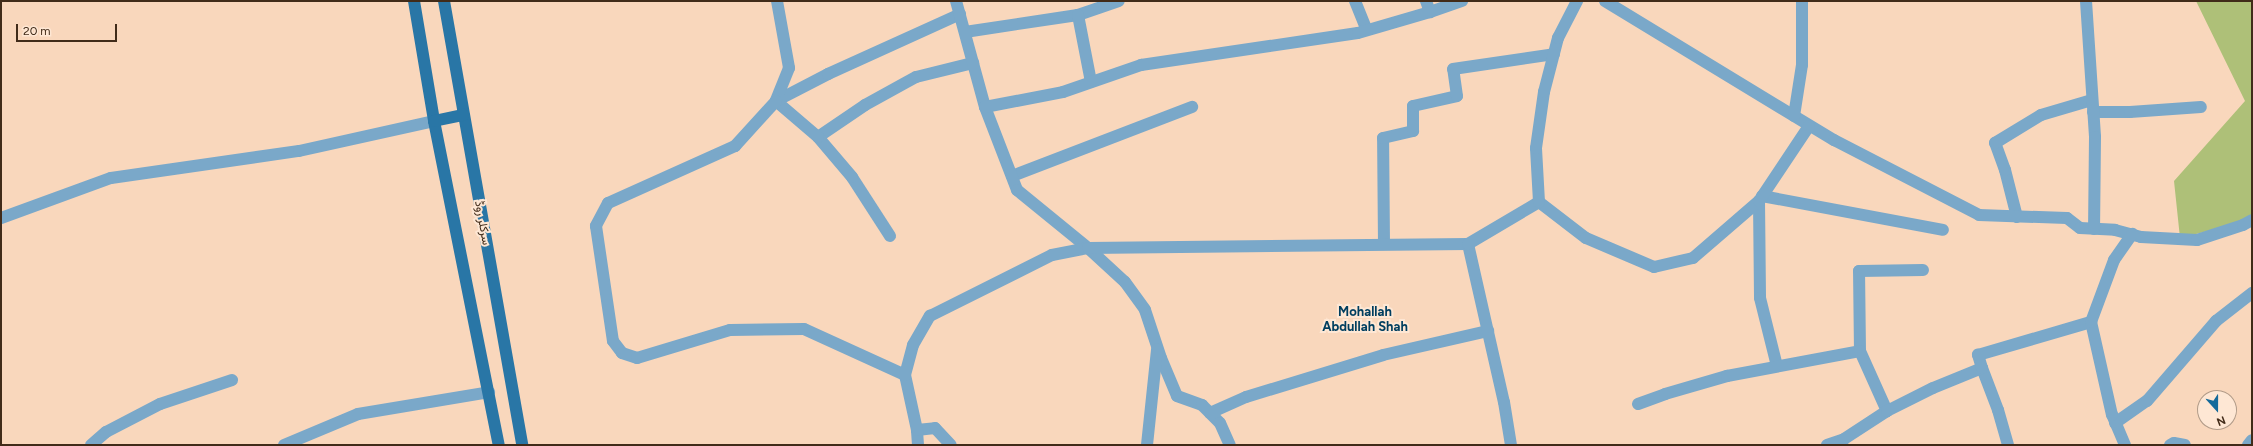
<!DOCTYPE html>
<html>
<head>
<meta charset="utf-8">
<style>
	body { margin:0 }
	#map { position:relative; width:2253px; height:446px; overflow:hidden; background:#f9d7bc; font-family:Figtree,Vazirmatn,sans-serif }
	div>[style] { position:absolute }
	.green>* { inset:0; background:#aec078 }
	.lane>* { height:12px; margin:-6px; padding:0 6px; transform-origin:6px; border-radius:6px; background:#7aa8c9 }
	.street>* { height:12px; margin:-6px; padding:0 6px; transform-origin:6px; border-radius:6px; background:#7aa8c9 }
	.primary>* { height:12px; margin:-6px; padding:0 6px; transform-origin:6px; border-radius:6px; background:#2976a6 }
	span { translate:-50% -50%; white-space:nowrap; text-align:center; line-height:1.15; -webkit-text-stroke:4px #fee7d4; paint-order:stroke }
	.street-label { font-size:12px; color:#412b19 }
	.neighbourhood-label { font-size:13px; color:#003e5f; font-weight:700 }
	.frame { position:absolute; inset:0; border:2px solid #412b19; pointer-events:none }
	.north { position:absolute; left:2197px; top:390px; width:40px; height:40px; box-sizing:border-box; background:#fee7d4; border:1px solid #b29c89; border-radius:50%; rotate:159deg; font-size:11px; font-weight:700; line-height:16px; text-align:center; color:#412b19 }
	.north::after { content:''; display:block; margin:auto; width:14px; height:18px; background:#146a9b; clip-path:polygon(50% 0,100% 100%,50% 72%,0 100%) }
	.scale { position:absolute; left:16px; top:24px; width:101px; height:18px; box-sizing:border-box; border:2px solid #412b19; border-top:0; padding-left:5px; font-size:12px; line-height:14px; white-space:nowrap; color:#412b19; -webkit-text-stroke:3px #fee7d4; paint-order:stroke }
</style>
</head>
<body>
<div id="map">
	<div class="green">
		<div style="clip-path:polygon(2196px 1px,2252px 1px,2252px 220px,2180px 238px,2174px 181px,2245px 101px)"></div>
	</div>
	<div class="lane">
		<div style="left:1355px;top:1px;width:31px;rotate:68deg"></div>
		<div style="left:1078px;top:15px;width:43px;rotate:-18.9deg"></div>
		<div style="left:965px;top:32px;width:114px;rotate:-8.6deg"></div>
		<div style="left:1078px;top:15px;width:68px;rotate:79deg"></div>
		<div style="left:2093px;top:112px;width:37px"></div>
		<div style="left:2130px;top:112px;width:71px;rotate:-4deg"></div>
		<div style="left:818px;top:137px;width:57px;rotate:-34.2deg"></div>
		<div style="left:865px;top:105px;width:58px;rotate:-28.8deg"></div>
		<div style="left:916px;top:77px;width:59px;rotate:-13.8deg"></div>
		<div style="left:1012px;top:176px;width:193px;rotate:-21deg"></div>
		<div style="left:1762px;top:196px;width:184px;rotate:10.6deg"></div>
		<div style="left:1759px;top:201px;width:97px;rotate:89.4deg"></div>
		<div style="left:1760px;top:298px;width:70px;rotate:76deg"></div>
		<div style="left:2017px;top:217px;width:49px;rotate:-104.3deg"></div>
		<div style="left:2005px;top:170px;width:29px;rotate:-110deg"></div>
		<div style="left:1995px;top:143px;width:54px;rotate:-31.3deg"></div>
		<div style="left:2041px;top:115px;width:53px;rotate:-16.4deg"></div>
		<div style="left:890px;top:236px;width:70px;rotate:-122.8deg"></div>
		<div style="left:852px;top:177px;width:52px;rotate:-130.4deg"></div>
		<div style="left:818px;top:137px;width:55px;rotate:-139.4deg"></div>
		<div style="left:776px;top:101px;width:59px;rotate:-27.4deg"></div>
		<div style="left:828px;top:74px;width:145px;rotate:-24.4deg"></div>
		<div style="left:1384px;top:244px;width:106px;rotate:-90.5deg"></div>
		<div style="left:1383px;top:138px;width:31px;rotate:-13deg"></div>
		<div style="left:1413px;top:131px;width:25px;rotate:-90deg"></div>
		<div style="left:1413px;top:106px;width:45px;rotate:-12.8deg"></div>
		<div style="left:1457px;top:96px;width:27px;rotate:-98deg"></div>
		<div style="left:1453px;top:69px;width:102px;rotate:-8.4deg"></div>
		<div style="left:1860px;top:351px;width:80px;rotate:-90.7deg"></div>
		<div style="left:1859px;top:271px;width:64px;rotate:-0.9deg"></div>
		<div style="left:1638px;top:404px;width:29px;rotate:-20deg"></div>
		<div style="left:1665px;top:394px;width:65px;rotate:-16.2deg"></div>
		<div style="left:1727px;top:376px;width:135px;rotate:-10.6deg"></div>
		<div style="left:1860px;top:351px;width:66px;rotate:65.8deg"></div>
		<div style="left:1210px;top:413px;width:39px;rotate:-24deg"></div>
		<div style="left:1246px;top:397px;width:143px;rotate:-17deg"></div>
		<div style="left:1383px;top:355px;width:108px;rotate:-12.9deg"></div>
	</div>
	<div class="street">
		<div style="left:777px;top:1px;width:68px;rotate:79.8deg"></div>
		<div style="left:789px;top:68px;width:35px;rotate:112deg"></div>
		<div style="left:776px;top:101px;width:61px;rotate:132.3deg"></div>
		<div style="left:735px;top:146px;width:139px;rotate:155.8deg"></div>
		<div style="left:608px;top:203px;width:26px;rotate:118deg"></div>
		<div style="left:596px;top:226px;width:116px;rotate:81.6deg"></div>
		<div style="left:613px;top:341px;width:15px;rotate:53deg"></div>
		<div style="left:622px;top:353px;width:16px;rotate:18deg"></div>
		<div style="left:637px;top:358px;width:97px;rotate:-16.8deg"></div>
		<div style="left:730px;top:330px;width:74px;rotate:-0.8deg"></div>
		<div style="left:804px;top:329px;width:111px;rotate:24.5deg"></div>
		<div style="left:956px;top:1px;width:110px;rotate:74.7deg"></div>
		<div style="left:985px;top:107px;width:89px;rotate:68.9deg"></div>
		<div style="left:1017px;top:190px;width:92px;rotate:39.2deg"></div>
		<div style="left:1088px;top:248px;width:50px;rotate:42.6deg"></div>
		<div style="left:1125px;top:282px;width:34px;rotate:54deg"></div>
		<div style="left:1145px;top:310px;width:51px;rotate:71.6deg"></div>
		<div style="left:1161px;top:358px;width:41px;rotate:67.2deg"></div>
		<div style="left:1177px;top:396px;width:27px;rotate:20deg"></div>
		<div style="left:1202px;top:405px;width:25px;rotate:45deg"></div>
		<div style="left:1220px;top:423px;width:24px;rotate:66deg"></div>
		<div style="left:1426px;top:1px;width:12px;rotate:70deg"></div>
		<div style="left:1430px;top:12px;width:34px;rotate:-19deg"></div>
		<div style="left:1605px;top:1px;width:268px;rotate:31.3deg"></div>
		<div style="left:1834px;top:140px;width:163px;rotate:27.3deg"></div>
		<div style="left:1979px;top:215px;width:88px;rotate:2deg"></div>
		<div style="left:2067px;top:218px;width:16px;rotate:38deg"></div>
		<div style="left:2080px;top:228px;width:35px;rotate:3deg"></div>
		<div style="left:2115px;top:230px;width:27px;rotate:15deg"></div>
		<div style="left:2141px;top:237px;width:56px;rotate:3.1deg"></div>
		<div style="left:2197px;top:240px;width:48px;rotate:-18.1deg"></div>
		<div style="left:2243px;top:225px;width:10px;rotate:-29deg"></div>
		<div style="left:2086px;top:1px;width:136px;rotate:86.2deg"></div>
		<div style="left:2095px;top:137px;width:92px;rotate:90.6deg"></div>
		<div style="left:985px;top:107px;width:79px;rotate:-10.9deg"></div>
		<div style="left:1063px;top:92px;width:83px;rotate:-19.1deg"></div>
		<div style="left:1141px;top:65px;width:219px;rotate:-8.4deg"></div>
		<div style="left:1358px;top:33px;width:75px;rotate:-16.3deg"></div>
		<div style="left:1794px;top:116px;width:52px;rotate:-81.1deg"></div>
		<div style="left:1802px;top:65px;width:64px;rotate:-90deg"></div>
		<div style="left:1539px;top:202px;width:59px;rotate:37.5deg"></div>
		<div style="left:1586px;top:238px;width:74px;rotate:23.1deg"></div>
		<div style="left:1654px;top:267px;width:40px;rotate:-13deg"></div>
		<div style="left:1693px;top:258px;width:87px;rotate:-40.8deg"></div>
		<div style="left:1759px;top:201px;width:90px;rotate:-56.3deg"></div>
		<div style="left:1px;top:218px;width:117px;rotate:-20deg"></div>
		<div style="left:111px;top:178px;width:190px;rotate:-8.2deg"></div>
		<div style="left:299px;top:151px;width:138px;rotate:-12.5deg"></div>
		<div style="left:1468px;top:244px;width:162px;rotate:77.2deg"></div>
		<div style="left:1504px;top:402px;width:44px;rotate:80.8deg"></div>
		<div style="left:1982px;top:368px;width:45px;rotate:69.1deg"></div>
		<div style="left:1998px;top:410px;width:36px;rotate:74deg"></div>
		<div style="left:2115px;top:423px;width:39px;rotate:-35deg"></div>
		<div style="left:2147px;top:401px;width:106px;rotate:-49.2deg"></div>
		<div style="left:2216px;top:321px;width:46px;rotate:-37.9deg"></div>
		<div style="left:917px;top:430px;width:18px;rotate:-6deg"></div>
		<div style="left:935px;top:428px;width:23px;rotate:47deg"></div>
		<div style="left:91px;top:445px;width:20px;rotate:-41deg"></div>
		<div style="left:106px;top:432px;width:61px;rotate:-27.4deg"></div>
		<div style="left:160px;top:404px;width:76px;rotate:-18.4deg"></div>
		<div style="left:284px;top:445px;width:80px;rotate:-22.7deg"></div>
		<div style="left:358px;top:414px;width:133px;rotate:-9.5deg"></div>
		<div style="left:918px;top:445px;width:15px;rotate:-94deg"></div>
		<div style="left:917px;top:430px;width:56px;rotate:-102.3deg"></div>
		<div style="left:905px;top:375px;width:31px;rotate:-75deg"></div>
		<div style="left:913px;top:345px;width:34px;rotate:-60deg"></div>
		<div style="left:930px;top:316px;width:136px;rotate:-26.6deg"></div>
		<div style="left:1052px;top:255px;width:37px;rotate:-11deg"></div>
		<div style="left:1088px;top:248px;width:380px;rotate:-0.6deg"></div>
		<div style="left:1468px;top:244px;width:82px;rotate:-30.6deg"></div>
		<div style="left:1539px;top:202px;width:54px;rotate:-93.2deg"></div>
		<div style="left:1536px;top:148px;width:57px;rotate:-81.9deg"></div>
		<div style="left:1544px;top:92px;width:56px;rotate:-75.5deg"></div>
		<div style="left:1558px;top:38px;width:42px;rotate:-62.8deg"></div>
		<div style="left:1147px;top:445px;width:96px;rotate:-84deg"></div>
		<div style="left:1827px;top:445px;width:18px;rotate:-19deg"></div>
		<div style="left:1844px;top:439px;width:51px;rotate:-33.1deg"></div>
		<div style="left:1887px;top:411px;width:51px;rotate:-26.6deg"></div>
		<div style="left:1933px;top:388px;width:53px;rotate:-22.2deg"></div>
		<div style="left:1982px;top:368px;width:14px;rotate:-107deg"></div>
		<div style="left:1978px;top:355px;width:118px;rotate:-16.3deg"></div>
		<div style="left:2125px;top:445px;width:33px;rotate:-113deg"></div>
		<div style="left:2112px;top:415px;width:95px;rotate:-102.7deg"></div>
		<div style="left:2091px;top:322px;width:66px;rotate:-69.6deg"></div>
		<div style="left:2114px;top:260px;width:32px;rotate:-55deg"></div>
		<div style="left:2170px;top:445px;width:4px;rotate:-27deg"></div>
		<div style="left:2174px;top:443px;width:11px;rotate:10deg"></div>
		<div style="left:2248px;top:445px;width:6px;rotate:-51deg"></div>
	</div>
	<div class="primary">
		<div style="left:414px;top:1px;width:122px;rotate:80.5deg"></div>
		<div style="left:434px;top:121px;width:330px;rotate:78.7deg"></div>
		<div style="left:444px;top:1px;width:451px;rotate:80deg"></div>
		<div style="left:434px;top:121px;width:30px;rotate:-12deg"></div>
	</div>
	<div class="street-label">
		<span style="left:482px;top:223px;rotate:80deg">سرکلر روڈ</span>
	</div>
	<div class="neighbourhood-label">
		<span style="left:1365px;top:320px">Mohallah<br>Abdullah Shah</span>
	</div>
	<div class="frame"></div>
	<div class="north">N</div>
	<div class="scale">20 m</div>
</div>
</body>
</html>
